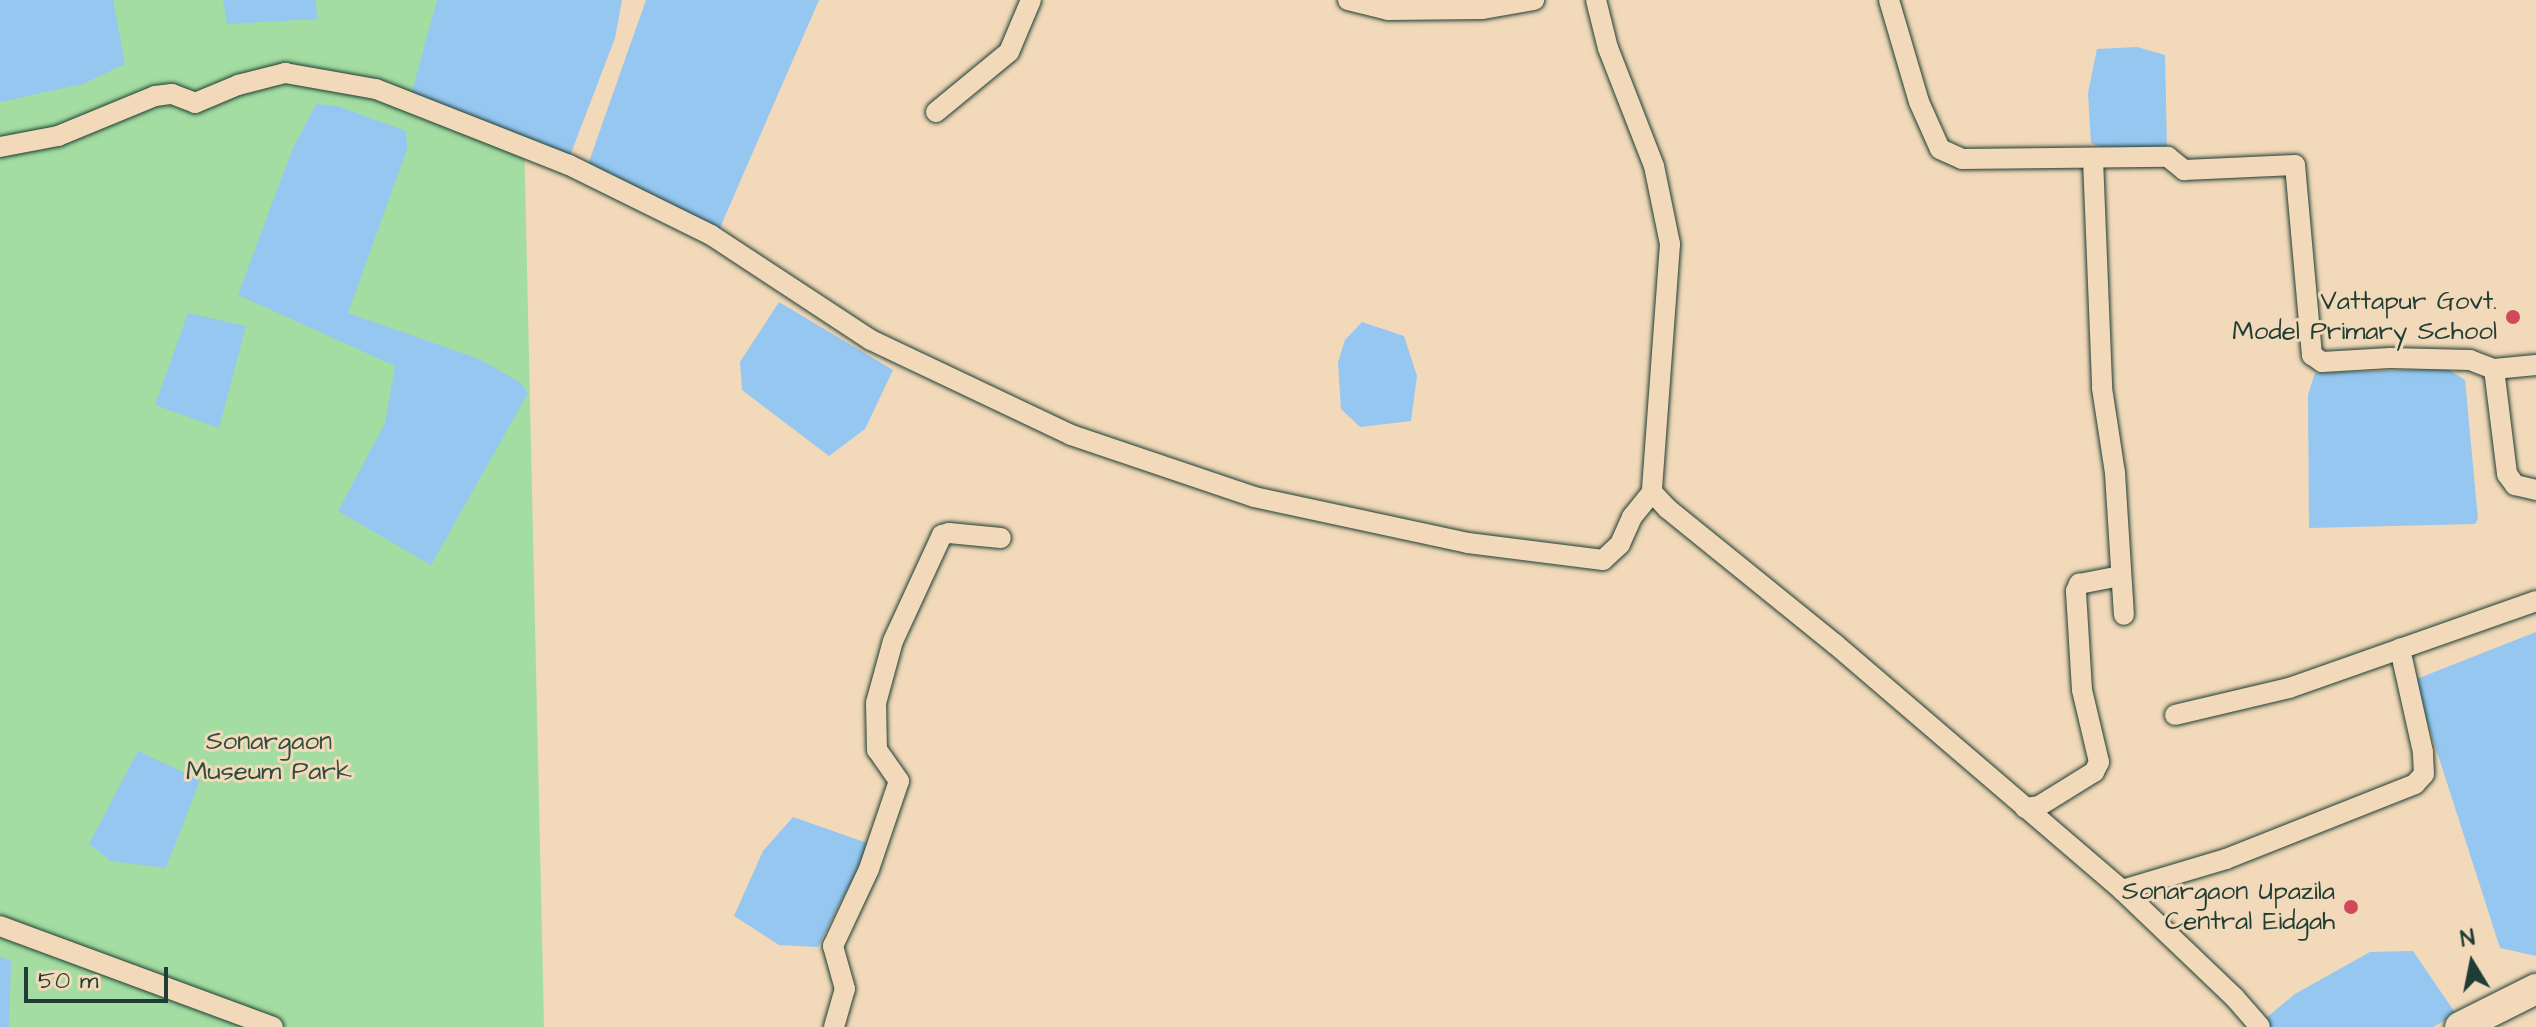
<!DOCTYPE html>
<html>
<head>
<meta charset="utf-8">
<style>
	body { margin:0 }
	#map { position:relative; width:2536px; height:1027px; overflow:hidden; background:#f1d9b9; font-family:"Architects Daughter",sans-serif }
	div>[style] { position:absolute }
	.green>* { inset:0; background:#a3dda2 }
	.water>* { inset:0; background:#95c7f1 }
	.roads { filter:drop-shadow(0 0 2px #1f3d34) drop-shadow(0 0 2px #1f3d34) }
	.street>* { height:20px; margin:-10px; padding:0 10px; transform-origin:10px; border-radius:10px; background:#f1d9b9 }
	.secondary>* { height:30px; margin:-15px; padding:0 15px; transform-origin:15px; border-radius:15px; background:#f1d9b9 }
	.dots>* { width:22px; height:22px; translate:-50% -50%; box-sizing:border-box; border:4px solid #f1d9b9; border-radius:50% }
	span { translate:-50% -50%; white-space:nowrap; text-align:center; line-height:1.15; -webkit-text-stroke:6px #f1d9b9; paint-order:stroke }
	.poi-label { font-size:26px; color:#1f3d34 }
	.right { translate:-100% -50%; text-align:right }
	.park-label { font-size:26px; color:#2c4d3f }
	.north { position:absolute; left:2432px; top:923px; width:80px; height:80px; -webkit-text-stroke:6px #f1d9b9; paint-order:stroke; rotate:350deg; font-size:22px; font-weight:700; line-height:32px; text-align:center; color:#1f3d34 }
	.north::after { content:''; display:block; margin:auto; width:28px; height:36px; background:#1f3d34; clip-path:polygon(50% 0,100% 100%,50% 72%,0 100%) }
	.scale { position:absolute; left:24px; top:967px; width:144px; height:36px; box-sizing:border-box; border:4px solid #1f3d34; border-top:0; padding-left:10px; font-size:24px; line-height:28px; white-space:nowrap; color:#1f3d34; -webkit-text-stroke:6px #f1d9b9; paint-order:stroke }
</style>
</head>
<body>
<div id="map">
	<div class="green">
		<div style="clip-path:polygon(0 0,521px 0,544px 1027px,0 1027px)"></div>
	</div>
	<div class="water">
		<div style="clip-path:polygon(0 0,113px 0,125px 64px,83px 84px,0 102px)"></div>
		<div style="clip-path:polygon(223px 0,316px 0,317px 19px,227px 24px)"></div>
		<div style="clip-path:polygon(437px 0,622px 0,615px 38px,568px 161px,410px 99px)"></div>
		<div style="clip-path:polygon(646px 0,819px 0,719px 230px,586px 170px)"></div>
		<div style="clip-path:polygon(2137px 47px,2165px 55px,2167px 149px,2122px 156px,2091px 143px,2088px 93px,2097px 49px)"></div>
		<div style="clip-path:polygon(316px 104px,337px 106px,406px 131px,407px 149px,348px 313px,479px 359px,521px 383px,528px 393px,431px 565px,338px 511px,385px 423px,395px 366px,238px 295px,292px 150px)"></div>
		<div style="clip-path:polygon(779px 302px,893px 370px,865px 429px,829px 456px,742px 390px,740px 362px)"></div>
		<div style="clip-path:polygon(188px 313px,246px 326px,219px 428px,155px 405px)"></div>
		<div style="clip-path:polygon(1362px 322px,1404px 336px,1417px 376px,1411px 421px,1360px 427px,1341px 409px,1338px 362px,1345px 340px)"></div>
		<div style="clip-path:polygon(2448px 369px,2465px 380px,2478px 519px,2475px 524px,2309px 528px,2308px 395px,2315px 373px)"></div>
		<div style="clip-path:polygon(2536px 632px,2536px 956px,2500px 948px,2414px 680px)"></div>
		<div style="clip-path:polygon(138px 751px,200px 780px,166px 868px,111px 861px,89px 844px)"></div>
		<div style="clip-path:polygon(793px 817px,870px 844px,818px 947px,779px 945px,734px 916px,763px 851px)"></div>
		<div style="clip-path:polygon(2413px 951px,2456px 1014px,2433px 1027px,2264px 1027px,2260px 1023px,2295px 994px,2370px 952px)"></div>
		<div style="clip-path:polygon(0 957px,11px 960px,9px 1027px,0 1027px)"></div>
	</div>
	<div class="roads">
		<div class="street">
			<div style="left:1348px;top:0;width:41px;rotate:14deg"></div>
			<div style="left:1388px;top:10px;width:95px;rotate:-0.6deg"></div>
			<div style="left:1483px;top:9px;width:52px;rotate:-10deg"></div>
			<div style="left:1596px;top:0;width:49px;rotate:76deg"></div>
			<div style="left:1608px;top:48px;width:127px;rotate:68.7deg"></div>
			<div style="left:1654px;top:166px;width:80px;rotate:78.4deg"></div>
			<div style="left:1670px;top:244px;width:249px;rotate:94.2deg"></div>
			<div style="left:1652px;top:492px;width:23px;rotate:47deg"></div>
			<div style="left:1668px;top:509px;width:215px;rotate:39deg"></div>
			<div style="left:1835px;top:644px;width:378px;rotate:40.6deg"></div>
			<div style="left:2122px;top:890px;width:156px;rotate:43.7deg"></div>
			<div style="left:2235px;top:998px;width:38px;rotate:49deg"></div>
			<div style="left:1889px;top:0;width:106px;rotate:73.6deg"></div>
			<div style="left:1919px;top:102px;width:51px;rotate:65.9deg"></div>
			<div style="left:1940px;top:149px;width:24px;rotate:24deg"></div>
			<div style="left:1962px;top:159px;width:206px;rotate:-0.6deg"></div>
			<div style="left:2168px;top:157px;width:21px;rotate:39deg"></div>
			<div style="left:2184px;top:170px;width:111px;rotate:-2.6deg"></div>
			<div style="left:2295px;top:165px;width:191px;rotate:84.9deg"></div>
			<div style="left:2312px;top:355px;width:12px;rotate:35deg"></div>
			<div style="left:2322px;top:362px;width:68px;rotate:-3.4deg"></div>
			<div style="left:2390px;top:358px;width:80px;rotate:1.4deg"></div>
			<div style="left:2470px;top:360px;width:26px;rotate:21deg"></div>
			<div style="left:2494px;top:369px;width:106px;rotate:82.9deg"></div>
			<div style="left:2507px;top:474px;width:14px;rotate:54deg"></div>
			<div style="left:2515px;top:485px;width:22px;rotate:13deg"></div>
			<div style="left:936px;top:112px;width:94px;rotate:-39.4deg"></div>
			<div style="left:1009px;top:52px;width:56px;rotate:-67.1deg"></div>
			<div style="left:0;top:147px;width:59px;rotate:-10.7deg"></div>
			<div style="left:58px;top:136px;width:105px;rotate:-22.4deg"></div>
			<div style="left:155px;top:96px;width:17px;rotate:-7deg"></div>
			<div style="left:172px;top:94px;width:25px;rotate:21deg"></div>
			<div style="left:195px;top:103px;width:47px;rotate:-22.7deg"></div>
			<div style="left:238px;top:85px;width:49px;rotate:-14.3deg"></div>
			<div style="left:285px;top:73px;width:92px;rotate:10deg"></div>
			<div style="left:376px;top:89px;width:207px;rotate:21.5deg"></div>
			<div style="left:569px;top:165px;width:158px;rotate:26.2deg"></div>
			<div style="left:711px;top:235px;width:191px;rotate:33.3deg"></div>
			<div style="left:871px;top:340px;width:221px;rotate:25.4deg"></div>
			<div style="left:1071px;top:435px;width:193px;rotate:18.7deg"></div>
			<div style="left:1254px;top:497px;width:219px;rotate:12.1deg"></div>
			<div style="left:1468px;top:543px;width:136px;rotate:7.2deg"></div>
			<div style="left:1603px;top:560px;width:23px;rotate:-43deg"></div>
			<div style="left:1620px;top:544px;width:30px;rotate:-66deg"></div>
			<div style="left:1632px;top:517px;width:32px;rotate:-51deg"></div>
			<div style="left:2093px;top:159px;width:229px;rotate:87.7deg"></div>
			<div style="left:2102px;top:388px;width:86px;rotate:81.3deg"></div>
			<div style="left:2115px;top:473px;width:142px;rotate:86.4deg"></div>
			<div style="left:2494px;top:369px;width:42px;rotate:-5.4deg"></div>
			<div style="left:2175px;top:715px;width:117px;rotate:-13.3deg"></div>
			<div style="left:2289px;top:688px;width:262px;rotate:-19.4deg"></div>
			<div style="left:2025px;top:808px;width:14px;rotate:-8deg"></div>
			<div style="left:2039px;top:806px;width:65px;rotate:-31.7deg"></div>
			<div style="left:2094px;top:772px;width:11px;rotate:-63deg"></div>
			<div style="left:2099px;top:762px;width:74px;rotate:-103.3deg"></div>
			<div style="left:2082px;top:690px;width:99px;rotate:-93.5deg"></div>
			<div style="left:2076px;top:591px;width:8px;rotate:-67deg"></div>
			<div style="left:2079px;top:584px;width:42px;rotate:-11deg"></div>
			<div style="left:2122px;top:890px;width:109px;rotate:-16.6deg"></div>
			<div style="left:2226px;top:859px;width:203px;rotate:-21.6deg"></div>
			<div style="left:2415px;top:784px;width:13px;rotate:-48deg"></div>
			<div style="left:2424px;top:774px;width:22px;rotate:-93deg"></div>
			<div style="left:2423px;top:752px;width:106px;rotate:-102.6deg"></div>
			<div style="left:0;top:926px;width:291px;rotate:20.3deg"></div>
			<div style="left:834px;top:1027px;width:40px;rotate:-74deg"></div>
			<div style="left:845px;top:989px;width:45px;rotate:-105.6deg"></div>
			<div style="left:833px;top:946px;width:85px;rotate:-64.9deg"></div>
			<div style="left:869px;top:869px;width:93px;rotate:-71.2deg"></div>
			<div style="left:899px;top:781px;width:38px;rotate:-125deg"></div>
			<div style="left:877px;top:750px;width:47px;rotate:-91.2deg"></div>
			<div style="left:876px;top:703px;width:64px;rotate:-74.7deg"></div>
			<div style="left:893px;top:641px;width:117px;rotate:-65.2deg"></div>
			<div style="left:942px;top:535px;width:7px;rotate:-16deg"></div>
			<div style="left:949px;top:533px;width:52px;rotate:5.5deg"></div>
		</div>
		<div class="secondary">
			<div style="left:2460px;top:1027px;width:85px;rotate:-26.6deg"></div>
		</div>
	</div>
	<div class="dots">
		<div style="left:2513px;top:317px;background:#d1495b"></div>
		<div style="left:2351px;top:907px;background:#d1495b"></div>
	</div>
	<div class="poi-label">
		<span class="right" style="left:2497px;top:317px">Vattapur Govt.<br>Model Primary School</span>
		<span class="right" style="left:2335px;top:907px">Sonargaon Upazila<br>Central Eidgah</span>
	</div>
	<div class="park-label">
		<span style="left:269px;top:757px">Sonargaon<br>Museum Park</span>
	</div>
	<div class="north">N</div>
	<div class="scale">50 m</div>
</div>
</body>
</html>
